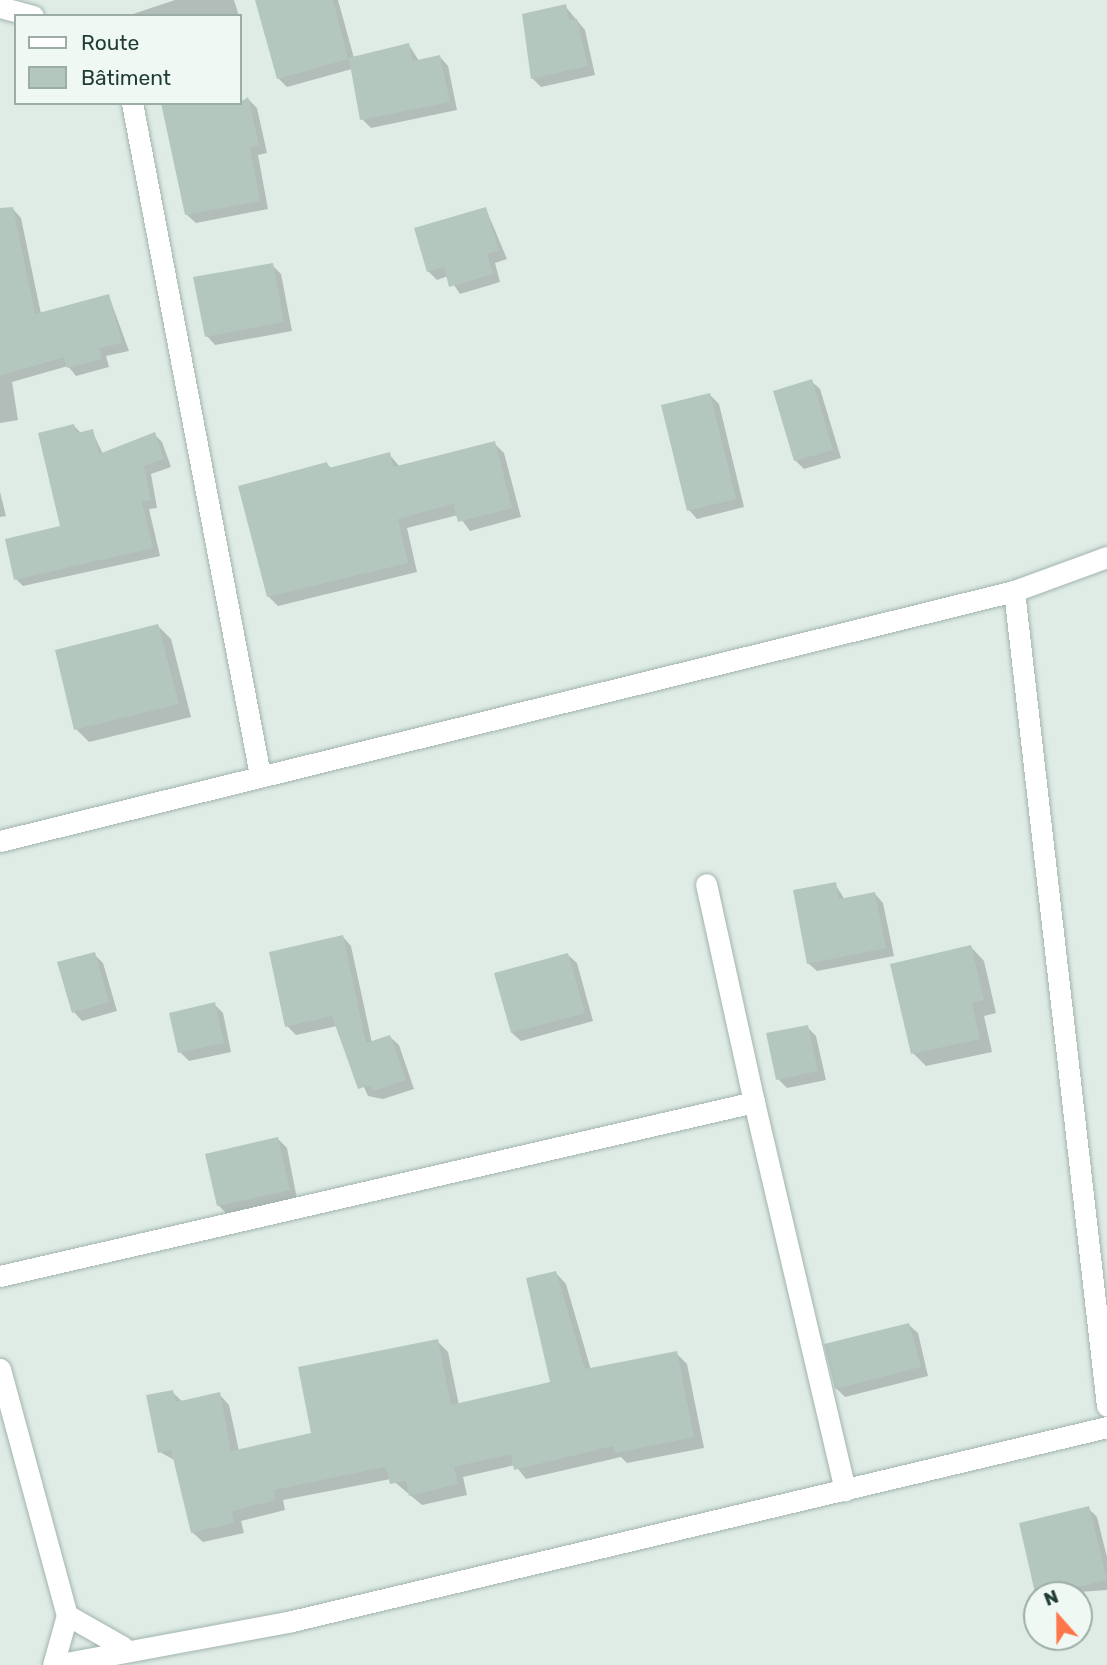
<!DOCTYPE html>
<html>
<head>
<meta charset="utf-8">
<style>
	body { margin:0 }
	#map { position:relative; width:1107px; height:1665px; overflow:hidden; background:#dfece6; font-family:Rubik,sans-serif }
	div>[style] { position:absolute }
	.shadow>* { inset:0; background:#0003 }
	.building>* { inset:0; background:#b4c7bf }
	.roads { filter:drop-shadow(0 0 2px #a2b4ad) drop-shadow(0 0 2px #a2b4ad) }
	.minor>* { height:21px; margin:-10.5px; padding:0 10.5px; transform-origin:10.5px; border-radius:10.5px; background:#fff }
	span { translate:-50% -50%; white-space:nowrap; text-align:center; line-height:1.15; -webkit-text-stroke:6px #f0f8f4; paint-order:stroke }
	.legend { position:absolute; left:14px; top:14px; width:228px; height:91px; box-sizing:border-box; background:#f0f8f4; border:2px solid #9cada8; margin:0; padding:9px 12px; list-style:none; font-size:21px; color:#1f3d35 }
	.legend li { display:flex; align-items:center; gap:14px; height:35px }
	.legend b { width:35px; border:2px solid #9cada8 }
	.north { position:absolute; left:1023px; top:1581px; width:70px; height:70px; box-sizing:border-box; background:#f0f8f4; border:2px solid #9cada8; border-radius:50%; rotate:339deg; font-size:19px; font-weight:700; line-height:28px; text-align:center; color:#1f3d35 }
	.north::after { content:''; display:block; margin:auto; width:24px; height:32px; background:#fe774b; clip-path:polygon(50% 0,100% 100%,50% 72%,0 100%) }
</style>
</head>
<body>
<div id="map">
	<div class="shadow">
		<div style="clip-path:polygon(175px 0,234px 0,239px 16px,127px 16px)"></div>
		<div style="clip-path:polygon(257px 0,338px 0,354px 58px,409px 45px,419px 61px,440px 57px,448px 66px,457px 110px,371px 128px,362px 119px,352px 69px,287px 87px,278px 78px)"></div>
		<div style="clip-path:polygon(565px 6px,585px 30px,595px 75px,541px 87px,532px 78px)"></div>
		<div style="clip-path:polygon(248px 99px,257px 108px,267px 153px,258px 155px,268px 209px,196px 223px,187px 215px,240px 101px)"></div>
		<div style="clip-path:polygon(13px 209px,21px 218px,41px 314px,109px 296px,129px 351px,106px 356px,109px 367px,76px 376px,68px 366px,12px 382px,18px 420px,0 423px,0 212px)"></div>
		<div style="clip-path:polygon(486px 209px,507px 259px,495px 263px,500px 282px,460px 294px,448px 276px,437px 280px,428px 271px)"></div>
		<div style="clip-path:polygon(272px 265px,281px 274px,292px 331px,215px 345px,207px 336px)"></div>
		<div style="clip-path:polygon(811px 381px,820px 389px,841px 458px,804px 469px,795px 460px)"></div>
		<div style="clip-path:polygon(710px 395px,719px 404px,744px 507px,697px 519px,689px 510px)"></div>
		<div style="clip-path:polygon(74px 426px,82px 434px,92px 431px,103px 454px,154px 434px,162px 442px,171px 467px,151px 474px,157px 508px,149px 509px,160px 556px,23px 586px,16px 579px,62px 528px)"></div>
		<div style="clip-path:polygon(494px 443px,504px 453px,521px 517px,470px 531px,458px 515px,407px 528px,417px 572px,278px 606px,268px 596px,327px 464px,332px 469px,389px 454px,400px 467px)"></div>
		<div style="clip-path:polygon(0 492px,6px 516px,0 517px)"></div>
		<div style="clip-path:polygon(158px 626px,171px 639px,191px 717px,89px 742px,76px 729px)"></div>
		<div style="clip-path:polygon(835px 884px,845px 900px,875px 894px,883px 903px,894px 956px,817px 971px,808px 963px)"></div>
		<div style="clip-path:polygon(343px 937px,351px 946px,372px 1043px,390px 1037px,399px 1045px,414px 1089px,383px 1099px,368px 1096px,337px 1026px,296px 1035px,287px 1026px)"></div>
		<div style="clip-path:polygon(971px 947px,984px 961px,996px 1013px,984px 1016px,992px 1052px,926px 1066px,913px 1053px)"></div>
		<div style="clip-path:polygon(94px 954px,103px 963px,117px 1011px,82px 1021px,74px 1012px)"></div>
		<div style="clip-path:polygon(568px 955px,577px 963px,593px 1021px,521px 1041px,512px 1033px)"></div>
		<div style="clip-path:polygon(214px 1004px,223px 1013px,231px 1052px,189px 1061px,180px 1052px)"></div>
		<div style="clip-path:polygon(807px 1027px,816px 1036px,826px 1080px,787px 1088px,778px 1079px)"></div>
		<div style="clip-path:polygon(278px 1139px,287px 1148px,297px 1199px,227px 1214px,218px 1205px)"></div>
		<div style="clip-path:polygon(556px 1273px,566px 1284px,591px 1370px,676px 1353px,687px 1364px,704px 1448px,627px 1463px,621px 1457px,526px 1479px,515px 1465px,463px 1477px,467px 1495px,422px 1505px,391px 1479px,283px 1500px,285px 1510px,241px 1521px,244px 1533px,203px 1542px,192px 1532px,176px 1461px,160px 1452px,172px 1392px,183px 1402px,219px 1394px,229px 1405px,239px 1451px,313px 1434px,437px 1341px,448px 1352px,459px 1405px,552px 1383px)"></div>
		<div style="clip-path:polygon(909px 1325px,918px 1333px,928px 1376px,845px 1397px,836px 1388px)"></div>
		<div style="clip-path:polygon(1088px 1508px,1097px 1517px,1107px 1557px,1107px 1590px,1038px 1595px)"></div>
	</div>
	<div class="building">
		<div style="clip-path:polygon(255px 0,333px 0,348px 58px,409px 43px,413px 61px,440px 55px,450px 102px,360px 120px,349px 59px,277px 79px)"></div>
		<div style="clip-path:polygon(566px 4px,569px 20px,577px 19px,588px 66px,531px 79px,522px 14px)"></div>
		<div style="clip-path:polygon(248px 97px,259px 145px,250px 147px,260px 201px,185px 215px,161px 103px,240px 103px)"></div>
		<div style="clip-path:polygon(13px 207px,35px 314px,109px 294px,122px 343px,99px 348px,102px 359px,67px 368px,64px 357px,0 376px,0 208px)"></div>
		<div style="clip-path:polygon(486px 207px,499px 251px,487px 254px,493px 274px,449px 287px,444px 267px,427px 272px,414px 228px)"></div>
		<div style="clip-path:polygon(273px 263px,284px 322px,205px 337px,193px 277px)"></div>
		<div style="clip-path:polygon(812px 379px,833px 450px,794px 461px,773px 391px)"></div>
		<div style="clip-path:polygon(710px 393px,736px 499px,687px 511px,661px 405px)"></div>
		<div style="clip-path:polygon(74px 424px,77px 433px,93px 429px,99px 454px,155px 432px,164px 459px,144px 466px,151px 500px,142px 502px,153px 548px,14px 580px,5px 539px,60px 526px,38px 433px)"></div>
		<div style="clip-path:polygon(495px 441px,512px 508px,458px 522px,453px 504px,398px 519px,408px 563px,267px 597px,238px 486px,327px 462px,329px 468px,390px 452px,393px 467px)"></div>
		<div style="clip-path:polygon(158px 624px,179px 704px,74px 730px,55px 650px)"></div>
		<div style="clip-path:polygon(836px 882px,839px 899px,875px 892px,886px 948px,807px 964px,793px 890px)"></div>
		<div style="clip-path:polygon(343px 935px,366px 1043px,390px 1035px,406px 1080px,373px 1091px,371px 1085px,358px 1089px,332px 1016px,285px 1027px,269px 952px)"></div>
		<div style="clip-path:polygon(971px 945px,984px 1000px,972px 1003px,980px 1039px,911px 1054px,890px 964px)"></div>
		<div style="clip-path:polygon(95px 952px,109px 1002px,72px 1013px,57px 962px)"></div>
		<div style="clip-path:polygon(568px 953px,585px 1013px,511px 1033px,494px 973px)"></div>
		<div style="clip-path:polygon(215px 1002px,224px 1043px,178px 1053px,169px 1013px)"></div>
		<div style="clip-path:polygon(808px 1025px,818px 1071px,776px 1080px,766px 1033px)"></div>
		<div style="clip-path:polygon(278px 1137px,290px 1190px,217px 1206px,205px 1154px)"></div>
		<div style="clip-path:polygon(556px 1271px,585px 1369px,677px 1351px,694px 1437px,615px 1453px,613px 1446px,514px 1470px,511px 1454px,454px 1467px,458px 1484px,409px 1496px,406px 1481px,390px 1484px,386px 1467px,273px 1490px,276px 1500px,232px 1511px,234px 1523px,191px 1533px,171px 1450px,158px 1453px,146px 1395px,173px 1390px,176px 1402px,220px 1392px,231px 1451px,311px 1433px,298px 1367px,438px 1339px,451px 1405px,550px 1382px,526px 1278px)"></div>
		<div style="clip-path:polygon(909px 1323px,921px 1367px,835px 1389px,824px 1344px)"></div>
		<div style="clip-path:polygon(1089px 1506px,1107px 1580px,1036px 1597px,1019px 1523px)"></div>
	</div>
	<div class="roads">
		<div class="minor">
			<div style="left:0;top:7px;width:34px;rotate:15deg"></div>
			<div style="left:132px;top:103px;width:684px;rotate:79.22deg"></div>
			<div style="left:1014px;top:591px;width:820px;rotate:83.49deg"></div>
			<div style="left:0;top:841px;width:1044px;rotate:-13.85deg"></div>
			<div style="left:1014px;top:591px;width:99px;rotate:-20.1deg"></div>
			<div style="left:754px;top:1102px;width:399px;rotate:76.8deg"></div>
			<div style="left:0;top:1276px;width:774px;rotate:-12.99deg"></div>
			<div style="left:754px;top:1102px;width:223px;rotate:-102.4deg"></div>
			<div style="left:0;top:1369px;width:255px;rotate:74.8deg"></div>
			<div style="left:67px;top:1615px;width:52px;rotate:105.6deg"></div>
			<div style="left:67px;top:1615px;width:64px;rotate:29.7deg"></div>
			<div style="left:55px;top:1665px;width:241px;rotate:-10.5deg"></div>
			<div style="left:292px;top:1621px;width:838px;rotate:-13.39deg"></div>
		</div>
	</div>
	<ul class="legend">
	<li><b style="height:9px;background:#fff"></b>Route</li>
	<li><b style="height:19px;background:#b4c7bf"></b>Bâtiment</li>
	</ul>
	<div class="north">N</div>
</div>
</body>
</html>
